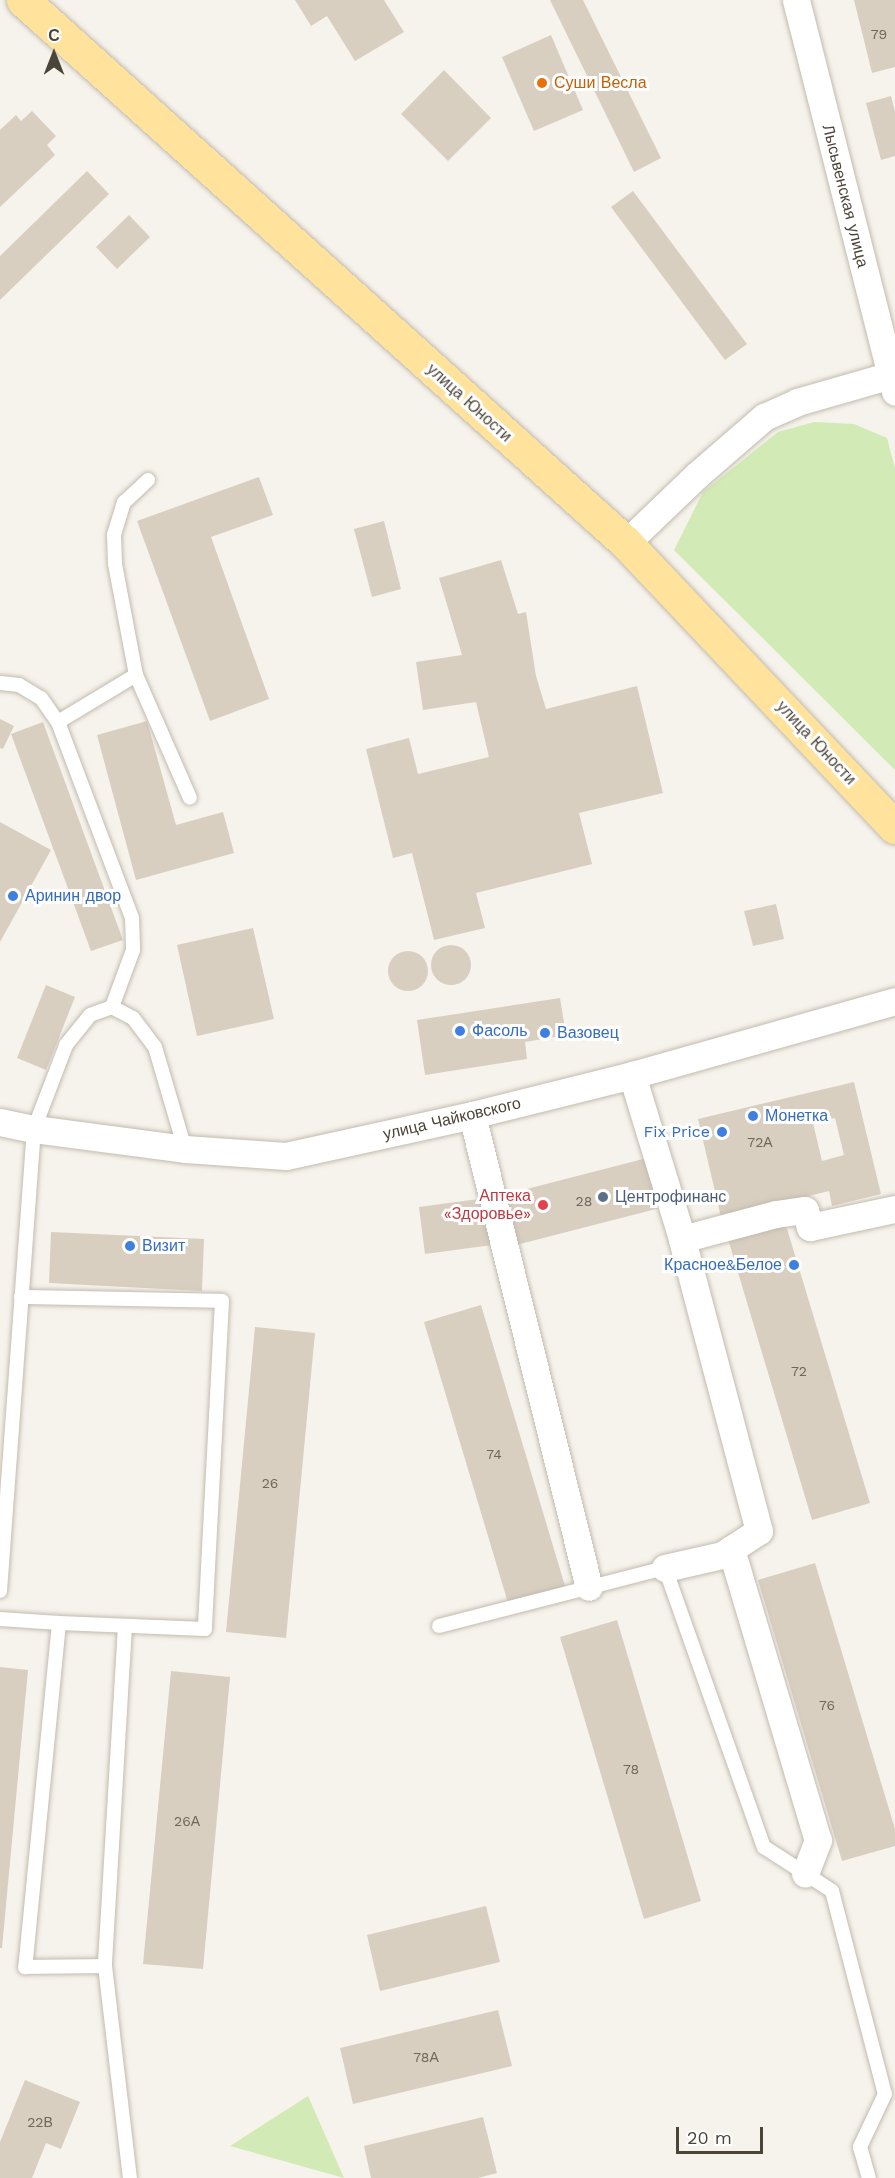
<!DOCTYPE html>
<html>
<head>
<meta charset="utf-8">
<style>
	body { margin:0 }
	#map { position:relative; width:895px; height:2178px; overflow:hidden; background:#f6f3ec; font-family:"Work Sans",sans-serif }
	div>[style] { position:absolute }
	.green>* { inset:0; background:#d2eab5 }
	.building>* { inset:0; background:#d8cfc1 }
	.round { border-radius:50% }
	.roads { filter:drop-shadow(0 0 2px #c2bbae) drop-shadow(0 0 2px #c2bbae) }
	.service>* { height:14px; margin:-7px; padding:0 7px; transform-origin:7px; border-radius:7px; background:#fff }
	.minor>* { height:27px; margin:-13.5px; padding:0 13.5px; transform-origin:13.5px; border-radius:13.5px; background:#fff }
	.primary>* { height:33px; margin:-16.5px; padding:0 16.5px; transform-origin:16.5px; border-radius:16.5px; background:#ffe39c }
	.dots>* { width:16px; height:16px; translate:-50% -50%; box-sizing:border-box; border:3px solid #fff; border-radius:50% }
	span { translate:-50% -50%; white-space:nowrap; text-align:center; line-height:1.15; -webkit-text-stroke:6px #fff; paint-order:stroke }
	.number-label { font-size:14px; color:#6e675b }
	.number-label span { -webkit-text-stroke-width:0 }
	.food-label { font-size:16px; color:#c56008 }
	.left { translate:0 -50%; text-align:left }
	.street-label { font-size:16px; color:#4b4439 }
	.shop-label { font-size:16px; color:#366cbe }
	.right { translate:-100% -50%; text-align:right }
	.health-label { font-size:16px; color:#be3a42 }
	.service-label { font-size:16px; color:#4e5e75 }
	.north { position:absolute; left:24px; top:24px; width:60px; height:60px; -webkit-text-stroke:4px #fff; paint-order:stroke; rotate:0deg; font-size:16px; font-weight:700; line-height:24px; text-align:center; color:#4b4439 }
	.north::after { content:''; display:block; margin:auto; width:21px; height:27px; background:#4b4439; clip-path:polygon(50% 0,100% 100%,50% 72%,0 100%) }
	.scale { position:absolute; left:676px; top:2127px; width:87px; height:27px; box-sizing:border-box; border:3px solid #4b4439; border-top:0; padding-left:8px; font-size:18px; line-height:21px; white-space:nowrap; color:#4b4439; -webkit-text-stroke:4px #fff; paint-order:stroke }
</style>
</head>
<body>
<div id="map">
	<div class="green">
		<div style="clip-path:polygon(814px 422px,854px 424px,887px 438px,895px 468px,895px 770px,674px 550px,703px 492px,778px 432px)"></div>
		<div style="clip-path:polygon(308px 2096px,344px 2178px,230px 2146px)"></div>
	</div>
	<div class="building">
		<div style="clip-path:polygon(295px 0,384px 0,404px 32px,355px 61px,327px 16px,311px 26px)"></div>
		<div style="clip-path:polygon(550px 0,583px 0,661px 158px,634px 172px)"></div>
		<div style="clip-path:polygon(854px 0,895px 0,895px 67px,872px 73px)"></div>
		<div style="clip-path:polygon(551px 35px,583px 110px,534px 131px,502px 57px)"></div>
		<div style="clip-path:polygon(444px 70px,491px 118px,448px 161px,401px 114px)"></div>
		<div style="clip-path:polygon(891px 96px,895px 112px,895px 156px,881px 160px,866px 103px)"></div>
		<div style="clip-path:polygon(32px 111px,56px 136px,47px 145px,55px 155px,0 207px,0 130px,16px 115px,21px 121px)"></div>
		<div style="clip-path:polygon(87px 171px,109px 194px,0 300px,0 256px)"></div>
		<div style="clip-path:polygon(633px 191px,747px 344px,725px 360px,611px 207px)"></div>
		<div style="clip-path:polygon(129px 215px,150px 237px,117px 269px,96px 247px)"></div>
		<div style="clip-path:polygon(259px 477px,273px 515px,211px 537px,269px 699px,210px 721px,137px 521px)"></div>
		<div style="clip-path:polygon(384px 521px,401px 589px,372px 597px,354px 529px)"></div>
		<div style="clip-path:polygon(501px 560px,518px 614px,526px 612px,536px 676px,546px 709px,637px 686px,663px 793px,579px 813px,592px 864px,476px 893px,485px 928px,434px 940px,412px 853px,393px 858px,366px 749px,409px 738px,418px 774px,489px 757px,476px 702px,423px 710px,416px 662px,462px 655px,439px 578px)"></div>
		<div style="clip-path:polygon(0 719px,14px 726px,3px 749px,0 748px)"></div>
		<div style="clip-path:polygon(147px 721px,176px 825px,223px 812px,234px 853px,136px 880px,97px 735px)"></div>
		<div style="clip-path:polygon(43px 722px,123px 940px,91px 951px,11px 734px)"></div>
		<div style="clip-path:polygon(0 822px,51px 850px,0 942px)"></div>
		<div style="clip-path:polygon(776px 904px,784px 939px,753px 946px,744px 911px)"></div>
		<div style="clip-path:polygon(253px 928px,274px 1019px,197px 1036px,177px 945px)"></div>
		<div class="round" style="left:431px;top:945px;width:40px;height:40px"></div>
		<div class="round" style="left:388px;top:951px;width:40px;height:40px"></div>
		<div style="clip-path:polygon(46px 985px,75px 997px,46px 1070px,17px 1058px)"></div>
		<div style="clip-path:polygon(560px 998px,566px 1035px,525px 1042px,527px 1059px,425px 1075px,417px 1020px)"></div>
		<div style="clip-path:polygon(evenodd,854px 1082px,881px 1194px,832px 1206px,829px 1191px,721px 1217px,698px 1119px,854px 1082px,835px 1118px,844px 1155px,822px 1161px,813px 1123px,835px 1118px)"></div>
		<div style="clip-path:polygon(651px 1157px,664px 1207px,516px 1245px,503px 1195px)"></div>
		<div style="clip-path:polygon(486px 1198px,492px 1245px,425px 1254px,419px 1207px)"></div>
		<div style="clip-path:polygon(785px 1222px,870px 1503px,812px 1520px,728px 1239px)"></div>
		<div style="clip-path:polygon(51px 1232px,204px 1239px,202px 1291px,49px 1283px)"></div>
		<div style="clip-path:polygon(481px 1305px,565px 1586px,508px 1603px,424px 1322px)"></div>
		<div style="clip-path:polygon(255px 1327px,315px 1333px,286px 1638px,226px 1632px)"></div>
		<div style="clip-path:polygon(815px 1563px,895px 1829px,895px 1846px,842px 1861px,758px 1580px)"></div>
		<div style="clip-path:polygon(617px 1620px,701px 1901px,644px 1919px,560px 1637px)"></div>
		<div style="clip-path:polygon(0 1667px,28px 1670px,2px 1948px,0 1948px)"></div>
		<div style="clip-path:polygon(171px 1671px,230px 1677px,203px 1969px,143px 1964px)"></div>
		<div style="clip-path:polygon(486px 1906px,500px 1962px,380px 1991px,367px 1935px)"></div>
		<div style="clip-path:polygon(498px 2010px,512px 2066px,353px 2104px,340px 2048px)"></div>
		<div style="clip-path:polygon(25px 2080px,80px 2102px,61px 2149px,46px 2143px,32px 2178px,0 2178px,0 2142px)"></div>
		<div style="clip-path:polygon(483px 2117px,497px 2173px,478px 2178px,371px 2178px,364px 2146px)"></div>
	</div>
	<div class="roads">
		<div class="service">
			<div style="left:148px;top:480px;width:33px;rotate:137deg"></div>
			<div style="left:124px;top:502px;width:34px;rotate:107deg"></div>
			<div style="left:114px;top:535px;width:29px;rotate:88deg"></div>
			<div style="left:115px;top:564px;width:113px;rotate:79.3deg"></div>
			<div style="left:136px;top:675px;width:134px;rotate:66.3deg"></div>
			<div style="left:0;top:683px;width:19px;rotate:6deg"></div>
			<div style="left:19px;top:685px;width:26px;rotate:31deg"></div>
			<div style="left:41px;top:698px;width:29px;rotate:55deg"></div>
			<div style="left:58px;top:722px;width:210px;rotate:69.3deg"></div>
			<div style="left:132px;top:918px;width:32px;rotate:88deg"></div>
			<div style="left:133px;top:950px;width:61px;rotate:110.2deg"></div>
			<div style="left:58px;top:722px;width:91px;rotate:-31.1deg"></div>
			<div style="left:21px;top:1297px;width:201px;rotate:1.1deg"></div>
			<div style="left:222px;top:1301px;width:328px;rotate:93deg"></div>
			<div style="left:205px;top:1629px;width:146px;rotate:-177.6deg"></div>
			<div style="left:0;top:1591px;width:463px;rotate:-85.8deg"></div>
			<div style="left:34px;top:1129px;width:90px;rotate:-69.1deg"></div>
			<div style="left:66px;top:1045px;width:38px;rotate:-51deg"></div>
			<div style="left:90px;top:1015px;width:23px;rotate:-20deg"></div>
			<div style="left:112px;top:1007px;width:24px;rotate:28deg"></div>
			<div style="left:133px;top:1018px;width:36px;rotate:53deg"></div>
			<div style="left:155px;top:1047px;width:106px;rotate:73.6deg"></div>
			<div style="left:0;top:1619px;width:59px;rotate:3.9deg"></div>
			<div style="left:59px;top:1623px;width:346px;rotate:95.6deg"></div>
			<div style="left:25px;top:1967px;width:80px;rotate:-0.7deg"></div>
			<div style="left:125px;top:1626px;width:341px;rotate:93.4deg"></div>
			<div style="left:105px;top:1966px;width:213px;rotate:83.3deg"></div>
			<div style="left:439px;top:1626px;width:233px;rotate:-14.4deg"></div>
			<div style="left:665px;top:1568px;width:296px;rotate:70.5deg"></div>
			<div style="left:764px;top:1847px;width:81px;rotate:32.9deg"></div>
			<div style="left:832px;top:1891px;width:210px;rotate:75.4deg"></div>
			<div style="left:885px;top:2094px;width:59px;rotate:115.3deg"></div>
			<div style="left:860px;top:2147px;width:32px;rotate:74deg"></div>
		</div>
		<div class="minor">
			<div style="left:796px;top:0;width:404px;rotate:75.8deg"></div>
			<div style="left:626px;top:543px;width:98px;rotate:-43.8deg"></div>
			<div style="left:697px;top:475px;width:89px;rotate:-40.9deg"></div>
			<div style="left:764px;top:417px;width:36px;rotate:-24deg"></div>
			<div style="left:797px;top:402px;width:98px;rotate:-16deg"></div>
			<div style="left:632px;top:1075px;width:171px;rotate:73deg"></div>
			<div style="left:682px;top:1239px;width:97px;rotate:-14.9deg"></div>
			<div style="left:776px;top:1214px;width:29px;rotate:-8deg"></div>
			<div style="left:805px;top:1210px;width:18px;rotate:74deg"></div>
			<div style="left:810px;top:1227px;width:87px;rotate:-12deg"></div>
			<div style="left:472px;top:1115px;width:486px;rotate:76.1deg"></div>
			<div style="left:0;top:1122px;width:35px;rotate:12deg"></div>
			<div style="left:34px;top:1129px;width:152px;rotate:7.5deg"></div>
			<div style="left:185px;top:1149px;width:101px;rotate:4deg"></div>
			<div style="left:286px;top:1156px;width:190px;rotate:-12.4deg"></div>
			<div style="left:472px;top:1115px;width:165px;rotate:-14deg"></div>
			<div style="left:632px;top:1075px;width:273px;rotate:-15.7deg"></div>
			<div style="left:731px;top:1549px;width:304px;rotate:73.4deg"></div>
			<div style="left:818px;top:1840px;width:36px;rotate:111deg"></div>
			<div style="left:665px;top:1568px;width:58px;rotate:-12.8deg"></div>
			<div style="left:722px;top:1555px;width:44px;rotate:-33deg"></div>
			<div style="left:759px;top:1531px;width:302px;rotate:-104.8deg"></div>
		</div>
		<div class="primary">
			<div style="left:23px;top:0;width:811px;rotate:42deg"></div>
			<div style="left:626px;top:543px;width:391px;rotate:46.6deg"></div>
		</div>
	</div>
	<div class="dots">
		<div style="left:542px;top:83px;background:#e8710a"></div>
		<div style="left:13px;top:896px;background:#3f7fe0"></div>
		<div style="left:460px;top:1031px;background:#3f7fe0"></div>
		<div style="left:545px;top:1033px;background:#3f7fe0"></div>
		<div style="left:753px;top:1116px;background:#3f7fe0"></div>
		<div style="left:722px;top:1132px;background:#3f7fe0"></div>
		<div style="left:603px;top:1197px;background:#5c6f8a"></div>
		<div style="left:543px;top:1205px;background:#e0444e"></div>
		<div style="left:130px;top:1246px;background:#3f7fe0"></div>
		<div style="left:794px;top:1265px;background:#3f7fe0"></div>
	</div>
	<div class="number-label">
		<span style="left:879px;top:34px">79</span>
		<span style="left:760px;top:1142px">72А</span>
		<span style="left:584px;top:1201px">28</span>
		<span style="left:799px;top:1371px">72</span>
		<span style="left:494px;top:1454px">74</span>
		<span style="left:270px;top:1483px">26</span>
		<span style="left:827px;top:1705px">76</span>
		<span style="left:631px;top:1769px">78</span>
		<span style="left:187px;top:1821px">26А</span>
		<span style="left:426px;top:2057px">78А</span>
		<span style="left:40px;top:2122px">22В</span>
	</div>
	<div class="food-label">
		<span class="left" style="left:554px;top:83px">Суши Весла</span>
	</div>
	<div class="street-label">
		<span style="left:845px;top:196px;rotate:76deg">Лысьвенская улица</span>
		<span style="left:469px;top:403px;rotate:42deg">улица Юности</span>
		<span style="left:816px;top:743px;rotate:47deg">улица Юности</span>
		<span style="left:452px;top:1119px;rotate:-13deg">улица Чайковского</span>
	</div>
	<div class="shop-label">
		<span class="left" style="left:25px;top:896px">Аринин двор</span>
		<span class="left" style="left:472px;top:1031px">Фасоль</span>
		<span class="left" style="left:557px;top:1033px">Вазовец</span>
		<span class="left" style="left:765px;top:1116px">Монетка</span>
		<span class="right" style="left:710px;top:1132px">Fix Price</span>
		<span class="left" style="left:142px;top:1246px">Визит</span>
		<span class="right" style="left:782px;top:1265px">Красное&amp;Белое</span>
	</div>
	<div class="health-label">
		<span class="right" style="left:531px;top:1205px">Аптека<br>«Здоровье»</span>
	</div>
	<div class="service-label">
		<span class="left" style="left:615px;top:1197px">Центрофинанс</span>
	</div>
	<div class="north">С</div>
	<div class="scale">20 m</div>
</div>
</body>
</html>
